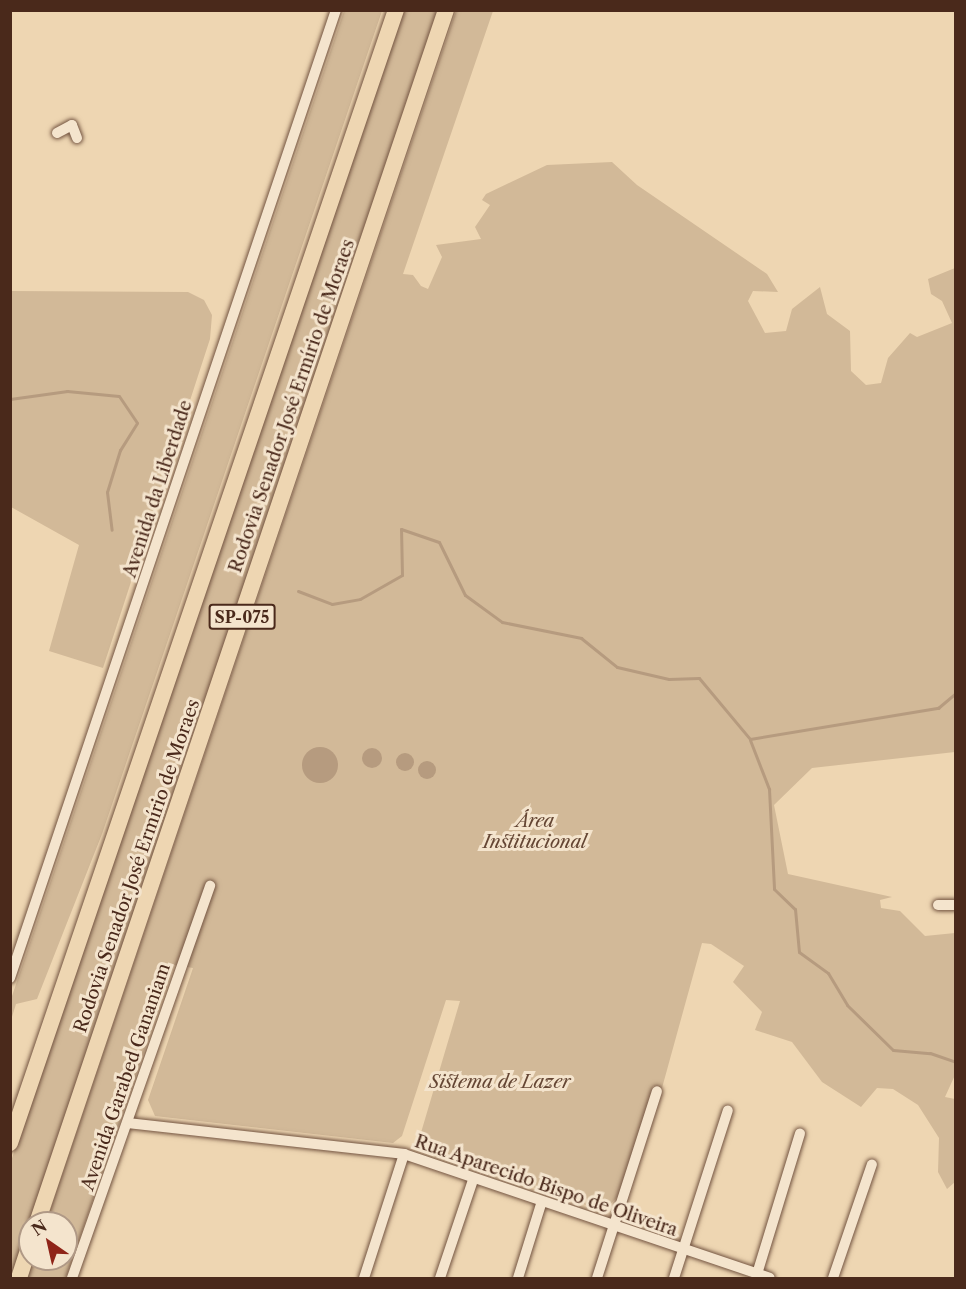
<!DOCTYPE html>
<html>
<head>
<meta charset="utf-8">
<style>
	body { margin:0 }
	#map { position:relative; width:966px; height:1289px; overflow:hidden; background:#eed6b2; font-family:"Libre Caslon Text",serif }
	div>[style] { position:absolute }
	.green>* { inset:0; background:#d2b998 }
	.water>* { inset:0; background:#b69b7f }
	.round { border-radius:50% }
	.stream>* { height:3px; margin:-1.5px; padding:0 1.5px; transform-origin:1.5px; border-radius:1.5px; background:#b69b7f }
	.roads { filter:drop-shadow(0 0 2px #735441) drop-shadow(0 0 2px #735441) }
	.minor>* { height:10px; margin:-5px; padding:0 5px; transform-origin:5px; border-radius:5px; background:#f4e4cd }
	.highway>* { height:16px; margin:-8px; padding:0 8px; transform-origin:8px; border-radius:8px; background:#eed6b2 }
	span { translate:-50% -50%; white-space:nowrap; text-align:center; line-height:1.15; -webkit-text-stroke:6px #f4e4cd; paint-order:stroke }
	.shield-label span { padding:2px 4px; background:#f4e4cd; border:2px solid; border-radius:4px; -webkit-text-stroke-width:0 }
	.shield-label { font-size:16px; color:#4a291b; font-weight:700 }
	.street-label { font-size:18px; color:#4a291b }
	.park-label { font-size:18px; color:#654634; font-style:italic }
	.frame { position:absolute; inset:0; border:12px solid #4a291b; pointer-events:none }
	.north { position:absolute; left:18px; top:1211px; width:60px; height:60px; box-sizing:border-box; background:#f4e4cd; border:2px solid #b09986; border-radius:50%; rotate:326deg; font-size:16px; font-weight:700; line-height:24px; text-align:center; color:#4a291b }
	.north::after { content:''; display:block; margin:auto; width:21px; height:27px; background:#8f2418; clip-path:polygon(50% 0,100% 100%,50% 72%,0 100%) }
</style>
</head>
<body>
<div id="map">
	<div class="green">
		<div style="clip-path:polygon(344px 11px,382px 11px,102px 834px,37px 999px,16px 1004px,11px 1020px,11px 999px)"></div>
		<div style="clip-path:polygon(400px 11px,437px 11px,11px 1276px,11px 1161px)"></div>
		<div style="clip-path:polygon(456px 11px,493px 11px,403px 274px,413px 275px,421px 286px,428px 289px,442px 257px,436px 245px,481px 239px,475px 227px,490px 205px,482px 200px,486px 194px,547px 165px,612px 162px,637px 185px,767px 274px,778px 292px,753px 291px,748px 301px,765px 333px,786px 331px,792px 309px,820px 287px,827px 314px,850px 331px,851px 371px,866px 385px,881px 383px,888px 358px,910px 333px,917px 337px,952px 323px,942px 301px,931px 294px,928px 279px,955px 268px,955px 752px,812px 768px,774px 805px,788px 874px,892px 897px,880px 900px,881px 908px,900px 911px,925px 936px,955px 933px,955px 1075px,945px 1097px,955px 1099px,955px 1182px,947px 1189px,938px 1172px,939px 1138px,918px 1105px,893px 1089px,877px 1088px,861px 1107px,822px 1082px,792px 1042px,755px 1030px,762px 1012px,733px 982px,744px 966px,711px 944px,702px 943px,662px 1088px,653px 1086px,622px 1192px,604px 1211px,426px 1151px,420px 1136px,460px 1001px,446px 1000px,402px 1136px,393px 1143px,155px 1116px,148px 1100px,193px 968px,174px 965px,66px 1278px,27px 1278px,34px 1259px,66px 1259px,66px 1223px,46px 1223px)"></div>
		<div style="clip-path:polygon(10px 291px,188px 292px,204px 300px,212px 315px,210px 339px,103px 668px,49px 651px,79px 545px,11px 507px)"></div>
	</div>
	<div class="water">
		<div class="round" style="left:302px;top:747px;width:36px;height:36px"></div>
		<div class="round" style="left:362px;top:748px;width:20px;height:20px"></div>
		<div class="round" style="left:396px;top:753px;width:18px;height:18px"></div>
		<div class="round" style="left:418px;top:761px;width:18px;height:18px"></div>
	</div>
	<div class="stream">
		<div style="left:10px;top:399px;width:58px;rotate:-8deg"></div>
		<div style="left:67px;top:391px;width:52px;rotate:5.5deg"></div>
		<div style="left:119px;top:396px;width:32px;rotate:56deg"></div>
		<div style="left:137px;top:423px;width:32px;rotate:122deg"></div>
		<div style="left:120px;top:450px;width:44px;rotate:107.2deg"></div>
		<div style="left:107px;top:492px;width:38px;rotate:83deg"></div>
		<div style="left:298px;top:591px;width:36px;rotate:21deg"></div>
		<div style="left:332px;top:604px;width:28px;rotate:-10deg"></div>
		<div style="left:360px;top:599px;width:48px;rotate:-29.7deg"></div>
		<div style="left:402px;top:575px;width:46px;rotate:-91.2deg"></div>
		<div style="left:401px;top:529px;width:40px;rotate:18.9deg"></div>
		<div style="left:439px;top:542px;width:59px;rotate:63.9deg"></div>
		<div style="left:465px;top:595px;width:46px;rotate:36.1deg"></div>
		<div style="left:502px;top:622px;width:81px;rotate:11.4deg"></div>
		<div style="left:581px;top:638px;width:46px;rotate:38.9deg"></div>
		<div style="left:617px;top:667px;width:53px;rotate:13deg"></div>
		<div style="left:669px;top:679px;width:30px;rotate:-2deg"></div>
		<div style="left:699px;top:678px;width:80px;rotate:50.1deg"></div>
		<div style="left:750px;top:739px;width:191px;rotate:-9.4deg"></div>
		<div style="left:938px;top:708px;width:23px;rotate:-40deg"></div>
		<div style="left:750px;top:740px;width:53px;rotate:68.8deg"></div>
		<div style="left:769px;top:789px;width:100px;rotate:87.1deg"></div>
		<div style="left:774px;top:889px;width:29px;rotate:44deg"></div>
		<div style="left:795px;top:909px;width:43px;rotate:84.7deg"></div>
		<div style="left:799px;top:952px;width:36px;rotate:36deg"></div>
		<div style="left:828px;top:973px;width:37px;rotate:59deg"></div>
		<div style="left:847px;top:1005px;width:64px;rotate:44.4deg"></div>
		<div style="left:893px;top:1050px;width:37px;rotate:5deg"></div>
		<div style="left:930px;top:1053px;width:28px;rotate:19deg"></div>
	</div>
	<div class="roads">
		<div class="minor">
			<div style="left:57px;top:133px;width:17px;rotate:-28deg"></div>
			<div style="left:72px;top:125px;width:14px;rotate:69deg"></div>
			<div style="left:938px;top:905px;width:18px"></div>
			<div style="left:10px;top:978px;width:1021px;rotate:-71.39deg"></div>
			<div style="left:128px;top:1123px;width:278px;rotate:6.4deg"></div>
			<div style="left:404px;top:1154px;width:386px;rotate:18.7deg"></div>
			<div style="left:757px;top:1274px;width:147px;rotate:-73deg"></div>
			<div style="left:72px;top:1278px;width:416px;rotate:-70.6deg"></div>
			<div style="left:364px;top:1278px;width:130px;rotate:-72.1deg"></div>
			<div style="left:440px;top:1278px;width:103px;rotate:-71.4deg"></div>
			<div style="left:518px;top:1278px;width:77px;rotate:-72.7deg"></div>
			<div style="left:597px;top:1278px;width:196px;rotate:-72.2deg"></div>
			<div style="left:674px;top:1278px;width:176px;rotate:-72.2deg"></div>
			<div style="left:833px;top:1278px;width:120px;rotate:-71.1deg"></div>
		</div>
		<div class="highway">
			<div style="left:10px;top:1143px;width:1197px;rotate:-71.19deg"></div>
			<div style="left:37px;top:1223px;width:1280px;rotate:-71.37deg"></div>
			<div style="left:19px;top:1278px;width:35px;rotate:-72deg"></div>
		</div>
	</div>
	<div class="shield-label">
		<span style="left:242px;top:617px">SP-075</span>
	</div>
	<div class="street-label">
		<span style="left:292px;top:406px;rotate:-71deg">Rodovia Senador José Ermírio de Moraes</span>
		<span style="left:158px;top:489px;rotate:-72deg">Avenida da Liberdade</span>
		<span style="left:137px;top:866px;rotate:-71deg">Rodovia Senador José Ermírio de Moraes</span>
		<span style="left:126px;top:1077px;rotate:-71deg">Avenida Garabed Gananiam</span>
		<span style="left:546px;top:1186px;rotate:19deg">Rua Aparecido Bispo de Oliveira</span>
	</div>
	<div class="park-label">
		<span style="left:535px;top:832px">Área<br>Institucional</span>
		<span style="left:500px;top:1082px">Sistema de Lazer</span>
	</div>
	<div class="frame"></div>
	<div class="north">N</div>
</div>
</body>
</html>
